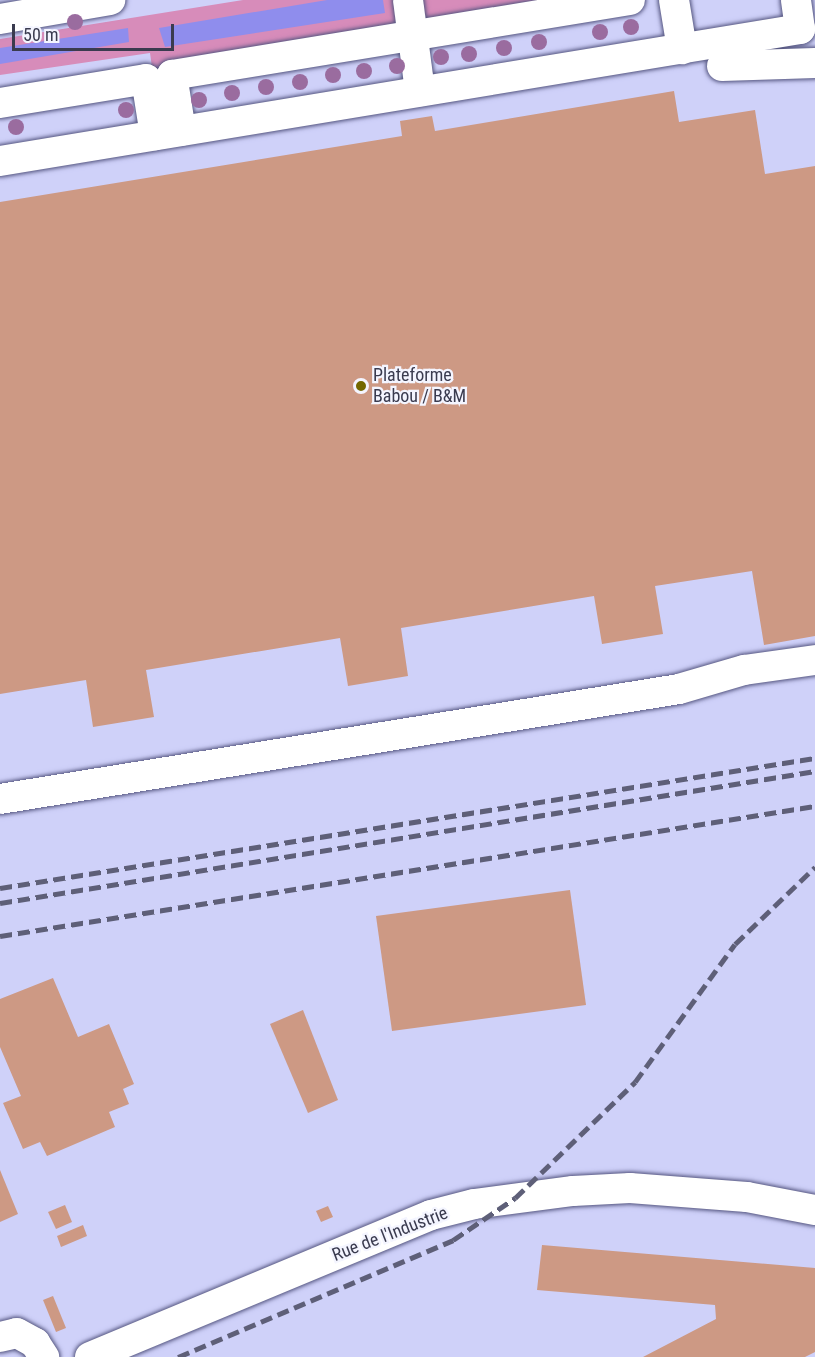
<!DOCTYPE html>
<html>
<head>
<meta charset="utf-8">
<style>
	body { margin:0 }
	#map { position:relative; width:815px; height:1357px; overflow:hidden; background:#cfd1f9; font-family:"Roboto Condensed",sans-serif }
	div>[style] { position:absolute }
	.green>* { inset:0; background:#d78cba }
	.water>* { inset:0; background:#8f8ded }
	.building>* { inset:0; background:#cd9984 }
	.roads { filter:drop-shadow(0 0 2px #555681) drop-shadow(0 0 2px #555681) }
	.minor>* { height:30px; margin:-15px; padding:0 15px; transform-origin:15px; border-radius:15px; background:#fff }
	.rail>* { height:4.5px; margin-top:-2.25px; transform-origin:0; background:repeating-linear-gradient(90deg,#5e5f78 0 12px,transparent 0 18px) }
	.trees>* { width:16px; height:16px; margin:-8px; border-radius:50%; background:#9a6c9f }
	.dots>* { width:16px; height:16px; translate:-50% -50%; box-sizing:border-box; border:3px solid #f4f5ff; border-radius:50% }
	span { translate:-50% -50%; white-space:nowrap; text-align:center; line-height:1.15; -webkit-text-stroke:4.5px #f4f5ff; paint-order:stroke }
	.poi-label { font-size:18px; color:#3a3b4f }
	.left { translate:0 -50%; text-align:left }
	.street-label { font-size:18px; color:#3a3b4f }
	.scale { position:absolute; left:12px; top:24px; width:162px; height:27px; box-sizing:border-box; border:3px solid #3a3b4f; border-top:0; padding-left:8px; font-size:18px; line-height:21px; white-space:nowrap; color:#3a3b4f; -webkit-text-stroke:4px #f4f5ff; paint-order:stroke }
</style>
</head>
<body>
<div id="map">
	<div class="green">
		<div style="clip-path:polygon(243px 0,396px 0,400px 27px,160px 66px,168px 122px,160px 123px,150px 53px,0 75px,0 39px)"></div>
		<div style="clip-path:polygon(417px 0,562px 0,421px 23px)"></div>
	</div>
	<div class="water">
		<div style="clip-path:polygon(327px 0,383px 0,385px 13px,165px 47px,159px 28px)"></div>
		<div style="clip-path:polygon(128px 28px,129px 42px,0 64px,0 48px)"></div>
	</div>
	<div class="building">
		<div style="clip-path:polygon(674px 91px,679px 122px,755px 110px,765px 174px,815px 166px,815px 636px,764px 645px,752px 571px,655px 586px,663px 634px,602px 644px,594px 596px,401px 628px,408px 676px,348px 686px,340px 638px,146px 670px,154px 717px,93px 727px,86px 680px,0 694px,0 202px,402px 136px,400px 121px,432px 116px,435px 131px)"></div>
		<div style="clip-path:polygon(570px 890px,586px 1005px,392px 1031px,376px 916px)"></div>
		<div style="clip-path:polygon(53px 978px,78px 1037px,109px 1024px,134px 1084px,123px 1089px,129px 1104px,109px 1112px,115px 1127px,47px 1156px,40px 1142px,23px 1149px,3px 1103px,21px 1096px,0 1047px,0 999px)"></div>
		<div style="clip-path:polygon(303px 1010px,338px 1100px,308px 1113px,270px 1024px)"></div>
		<div style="clip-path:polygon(0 1170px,18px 1214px,0 1222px)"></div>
		<div style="clip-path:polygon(65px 1205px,72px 1222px,56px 1229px,48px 1212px)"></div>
		<div style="clip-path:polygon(328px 1206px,333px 1217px,321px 1222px,316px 1211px)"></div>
		<div style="clip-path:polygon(83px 1225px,87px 1236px,61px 1247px,57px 1236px)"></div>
		<div style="clip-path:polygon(542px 1245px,815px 1268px,815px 1352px,805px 1357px,643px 1357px,716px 1319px,715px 1305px,537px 1290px)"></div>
		<div style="clip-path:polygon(53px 1296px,66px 1328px,56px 1332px,43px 1300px)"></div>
	</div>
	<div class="roads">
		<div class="minor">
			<div style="left:408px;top:0;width:92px;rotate:82.5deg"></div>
			<div style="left:674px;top:0;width:50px;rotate:80.7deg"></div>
			<div style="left:0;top:19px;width:112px;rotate:-9.8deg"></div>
			<div style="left:722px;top:66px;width:93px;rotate:-1.8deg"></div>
			<div style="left:0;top:103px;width:148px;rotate:-9.3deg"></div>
			<div style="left:146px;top:79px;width:57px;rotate:80.9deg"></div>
			<div style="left:181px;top:131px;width:57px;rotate:-99.1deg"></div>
			<div style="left:172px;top:75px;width:464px;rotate:-9.3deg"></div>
			<div style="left:0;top:161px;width:811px;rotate:-9.37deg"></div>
			<div style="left:800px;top:29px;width:29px;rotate:-98deg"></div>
			<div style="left:0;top:799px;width:688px;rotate:-9.2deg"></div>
			<div style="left:679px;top:689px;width:68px;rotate:-16.3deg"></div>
			<div style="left:744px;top:670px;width:72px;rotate:-8deg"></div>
			<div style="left:0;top:1337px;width:17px;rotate:-13deg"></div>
			<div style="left:17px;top:1333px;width:21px;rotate:29deg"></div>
			<div style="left:35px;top:1343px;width:17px;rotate:57deg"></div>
			<div style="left:90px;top:1357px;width:369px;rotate:-22.6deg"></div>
			<div style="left:431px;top:1215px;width:44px;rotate:-14.3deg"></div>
			<div style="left:474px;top:1204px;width:100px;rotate:-7.5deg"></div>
			<div style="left:573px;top:1191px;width:57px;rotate:-3deg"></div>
			<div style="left:630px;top:1188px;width:117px;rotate:4.4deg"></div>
			<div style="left:747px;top:1197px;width:69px;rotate:10.8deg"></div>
		</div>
	</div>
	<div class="rail">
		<div style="left:0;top:888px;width:825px;rotate:-9.06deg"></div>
		<div style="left:0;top:903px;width:826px;rotate:-9.2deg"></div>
		<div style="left:0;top:936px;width:825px;rotate:-9.06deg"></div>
		<div style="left:178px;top:1357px;width:299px;rotate:-23deg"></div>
		<div style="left:453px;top:1240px;width:75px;rotate:-34.1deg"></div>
		<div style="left:515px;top:1198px;width:167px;rotate:-44deg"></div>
		<div style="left:635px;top:1082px;width:170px;rotate:-54.1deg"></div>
		<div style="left:735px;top:944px;width:111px;rotate:-43.9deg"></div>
	</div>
	<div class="trees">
		<div style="left:75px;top:22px"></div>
		<div style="left:631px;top:27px"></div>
		<div style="left:600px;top:32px"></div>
		<div style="left:539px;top:42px"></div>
		<div style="left:504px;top:48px"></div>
		<div style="left:469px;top:54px"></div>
		<div style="left:441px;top:57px"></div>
		<div style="left:397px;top:66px"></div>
		<div style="left:364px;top:71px"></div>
		<div style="left:333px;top:75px"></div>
		<div style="left:300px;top:82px"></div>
		<div style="left:266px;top:87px"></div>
		<div style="left:232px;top:93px"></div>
		<div style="left:199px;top:100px"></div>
		<div style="left:126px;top:110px"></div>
		<div style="left:16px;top:127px"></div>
	</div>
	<div class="dots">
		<div style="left:361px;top:386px;background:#736800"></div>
	</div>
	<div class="poi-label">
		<span class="left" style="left:373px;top:386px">Plateforme<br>Babou / B&amp;M</span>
	</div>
	<div class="street-label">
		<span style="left:390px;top:1234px;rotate:-21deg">Rue de l'Industrie</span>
	</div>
	<div class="scale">50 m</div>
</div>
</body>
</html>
